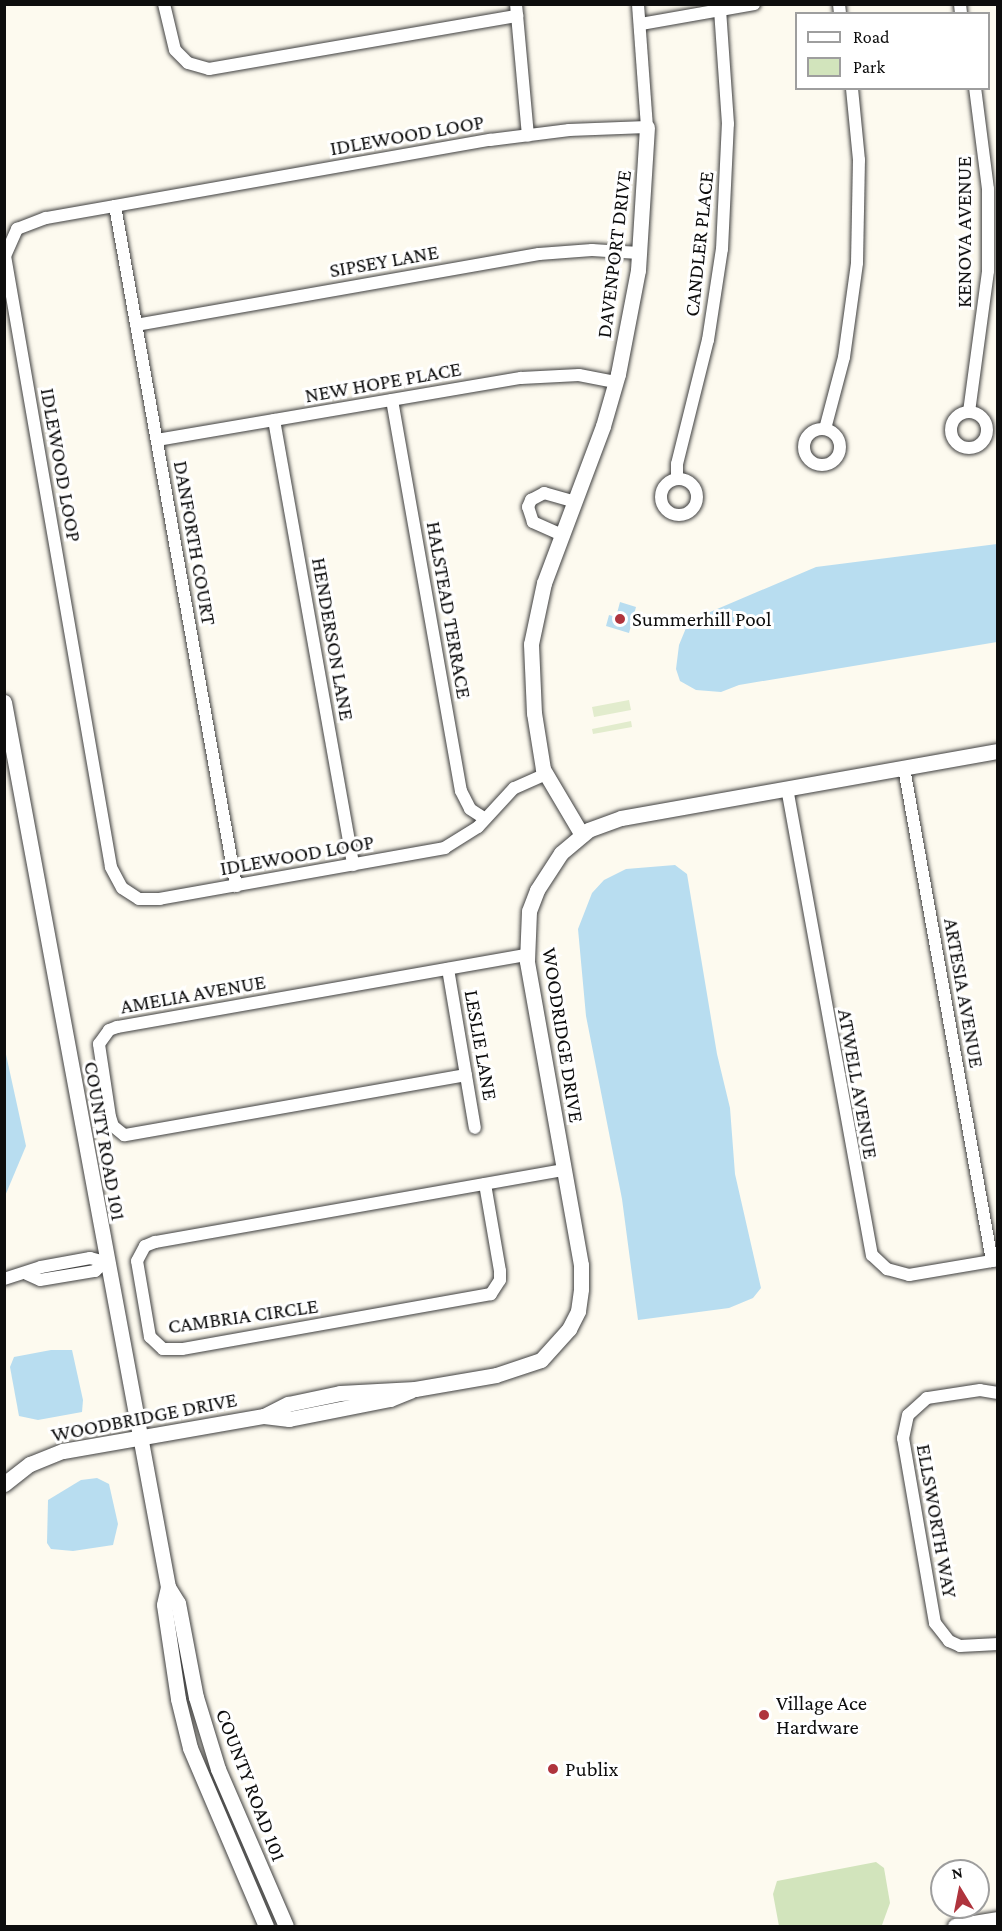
<!DOCTYPE html>
<html>
<head>
<meta charset="utf-8">
<style>
	body { margin:0 }
	#map { position:relative; width:1002px; height:1931px; overflow:hidden; background:#fdfaef; font-family:"Crimson Pro",serif }
	div>[style] { position:absolute }
	.green>* { inset:0; background:#d2e4bc }
	.pitch>* { inset:0; background:#e2eccd }
	.water>* { inset:0; background:#b8ddf0 }
	.roads { filter:drop-shadow(0 0 2px #404040) drop-shadow(0 0 2px #404040) }
	.minor>* { height:12px; margin:-6px; padding:0 6px; transform-origin:6px; border-radius:6px; background:#fff }
	.minor>.ring { margin:-6px; padding:0; box-sizing:content-box; background:none; border:12px solid #fff; border-radius:50% }
	.tertiary>* { height:15px; margin:-7.5px; padding:0 7.5px; transform-origin:7.5px; border-radius:7.5px; background:#fff }
	.dots>* { width:16px; height:16px; translate:-50% -50%; box-sizing:border-box; border:3px solid #fff; border-radius:50% }
	span { translate:-50% -50%; white-space:nowrap; text-align:center; line-height:1.15; -webkit-text-stroke:6px #fff; paint-order:stroke }
	.street-label { font-size:21px; color:#0d0d0d }
	.poi-label { font-size:21px; color:#0d0d0d }
	.left { translate:0 -50%; text-align:left }
	.frame { position:absolute; inset:0; border:6px solid #0d0d0d; pointer-events:none }
	.legend { position:absolute; left:795px; top:12px; width:195px; height:78px; box-sizing:border-box; background:#fff; border:2px solid #9e9e9e; margin:0; padding:8px 10px; list-style:none; font-size:18px; color:#0d0d0d }
	.legend li { display:flex; align-items:center; gap:12px; height:30px }
	.legend b { width:30px; border:2px solid #9e9e9e }
	.north { position:absolute; left:930px; top:1859px; width:60px; height:60px; box-sizing:border-box; background:#fff; border:2px solid #9e9e9e; border-radius:50%; rotate:350deg; font-size:16px; font-weight:700; line-height:24px; text-align:center; color:#0d0d0d }
	.north::after { content:''; display:block; margin:auto; width:21px; height:27px; background:#af343d; clip-path:polygon(50% 0,100% 100%,50% 72%,0 100%) }
</style>
</head>
<body>
<div id="map">
	<div class="green">
		<div style="clip-path:polygon(876px 1862px,884px 1868px,890px 1903px,882px 1925px,779px 1926px,773px 1894px,777px 1881px)"></div>
	</div>
	<div class="pitch">
		<div style="clip-path:polygon(629px 700px,631px 710px,594px 717px,592px 707px)"></div>
		<div style="clip-path:polygon(631px 721px,632px 727px,593px 734px,592px 729px)"></div>
	</div>
	<div class="water">
		<div style="clip-path:polygon(997px 544px,997px 642px,739px 685px,721px 692px,696px 690px,680px 681px,676px 669px,679px 645px,686px 628px,696px 618px,816px 567px)"></div>
		<div style="clip-path:polygon(620px 602px,636px 607px,629px 633px,606px 626px,609px 615px,616px 617px)"></div>
		<div style="clip-path:polygon(675px 865px,687px 874px,717px 1054px,730px 1108px,735px 1174px,761px 1288px,753px 1298px,729px 1308px,638px 1320px,622px 1199px,586px 1016px,578px 929px,592px 893px,604px 880px,626px 869px)"></div>
		<div style="clip-path:polygon(5px 1050px,26px 1146px,5px 1196px,4px 1196px)"></div>
		<div style="clip-path:polygon(51px 1350px,72px 1350px,83px 1400px,82px 1412px,38px 1420px,19px 1416px,10px 1367px,14px 1357px)"></div>
		<div style="clip-path:polygon(97px 1478px,109px 1484px,118px 1524px,113px 1545px,73px 1551px,51px 1549px,47px 1543px,48px 1500px,81px 1480px)"></div>
	</div>
	<div class="roads">
		<div class="minor">
			<div style="left:164px;top:4px;width:47px;rotate:76.6deg"></div>
			<div style="left:175px;top:50px;width:18px;rotate:45deg"></div>
			<div style="left:188px;top:63px;width:22px;rotate:16deg"></div>
			<div style="left:209px;top:69px;width:313px;rotate:-9.8deg"></div>
			<div style="left:516px;top:4px;width:132px;rotate:84.8deg"></div>
			<div style="left:839px;top:4px;width:10px;rotate:84deg"></div>
			<div style="left:960px;top:4px;width:10px;rotate:84deg"></div>
			<div style="left:641px;top:24px;width:115px;rotate:-10deg"></div>
			<div style="left:115px;top:206px;width:691px;rotate:79.91deg"></div>
			<div style="left:136px;top:325px;width:409px;rotate:-10deg"></div>
			<div style="left:539px;top:254px;width:53px;rotate:-4.3deg"></div>
			<div style="left:592px;top:250px;width:47px;rotate:3.7deg"></div>
			<div style="left:392px;top:400px;width:397px;rotate:80deg"></div>
			<div style="left:461px;top:791px;width:20px;rotate:63deg"></div>
			<div style="left:470px;top:809px;width:17px;rotate:33deg"></div>
			<div style="left:969px;top:412px;width:142px;rotate:-82.3deg"></div>
			<div style="left:988px;top:271px;width:82px;rotate:-90deg"></div>
			<div style="left:988px;top:189px;width:102px;rotate:-97.3deg"></div>
			<div class="ring" style="left:951px;top:412px;width:24px;height:24px"></div>
			<div style="left:274px;top:420px;width:452px;rotate:79.9deg"></div>
			<div style="left:825px;top:429px;width:74px;rotate:-75.2deg"></div>
			<div style="left:844px;top:357px;width:95px;rotate:-82.1deg"></div>
			<div style="left:857px;top:263px;width:103px;rotate:-88.9deg"></div>
			<div style="left:859px;top:160px;width:72px;rotate:-95.6deg"></div>
			<div class="ring" style="left:804px;top:429px;width:24px;height:24px"></div>
			<div style="left:157px;top:440px;width:369px;rotate:-9.7deg"></div>
			<div style="left:521px;top:378px;width:58px;rotate:-3deg"></div>
			<div style="left:579px;top:375px;width:38px;rotate:11deg"></div>
			<div style="left:677px;top:479px;width:15px;rotate:-90deg"></div>
			<div style="left:677px;top:464px;width:128px;rotate:-76deg"></div>
			<div style="left:708px;top:340px;width:92px;rotate:-81.3deg"></div>
			<div style="left:722px;top:249px;width:125px;rotate:-87.3deg"></div>
			<div style="left:728px;top:124px;width:114px;rotate:-94deg"></div>
			<div class="ring" style="left:661px;top:479px;width:24px;height:24px"></div>
			<div style="left:562px;top:535px;width:32px;rotate:-156deg"></div>
			<div style="left:533px;top:522px;width:16px;rotate:-108deg"></div>
			<div style="left:528px;top:507px;width:8px;rotate:-67deg"></div>
			<div style="left:531px;top:500px;width:15px;rotate:-28deg"></div>
			<div style="left:544px;top:493px;width:33px;rotate:16deg"></div>
			<div style="left:904px;top:768px;width:501px;rotate:79.88deg"></div>
			<div style="left:546px;top:774px;width:35px;rotate:156deg"></div>
			<div style="left:514px;top:788px;width:53px;rotate:132.7deg"></div>
			<div style="left:478px;top:827px;width:39px;rotate:148deg"></div>
			<div style="left:445px;top:848px;width:290px;rotate:169.9deg"></div>
			<div style="left:160px;top:899px;width:21px;rotate:180deg"></div>
			<div style="left:139px;top:899px;width:20px;rotate:-147deg"></div>
			<div style="left:122px;top:888px;width:24px;rotate:-118deg"></div>
			<div style="left:111px;top:867px;width:620px;rotate:-99.84deg"></div>
			<div style="left:5px;top:256px;width:30px;rotate:-66deg"></div>
			<div style="left:17px;top:229px;width:31px;rotate:-21deg"></div>
			<div style="left:46px;top:218px;width:451px;rotate:-10deg"></div>
			<div style="left:490px;top:140px;width:80px;rotate:-7.2deg"></div>
			<div style="left:569px;top:130px;width:78px;rotate:-2.2deg"></div>
			<div style="left:647px;top:127px;width:123px;rotate:-94.2deg"></div>
			<div style="left:787px;top:788px;width:475px;rotate:79.7deg"></div>
			<div style="left:872px;top:1255px;width:21px;rotate:43deg"></div>
			<div style="left:887px;top:1269px;width:23px;rotate:15deg"></div>
			<div style="left:909px;top:1275px;width:90px;rotate:-9.6deg"></div>
			<div style="left:448px;top:969px;width:161px;rotate:80.4deg"></div>
			<div style="left:466px;top:1075px;width:347px;rotate:170deg"></div>
			<div style="left:124px;top:1135px;width:14px;rotate:-141deg"></div>
			<div style="left:113px;top:1126px;width:9px;rotate:-108deg"></div>
			<div style="left:110px;top:1117px;width:74px;rotate:-98.6deg"></div>
			<div style="left:99px;top:1044px;width:17px;rotate:-54deg"></div>
			<div style="left:109px;top:1030px;width:9px;rotate:-21deg"></div>
			<div style="left:117px;top:1027px;width:416px;rotate:-10deg"></div>
			<div style="left:485px;top:1184px;width:88px;rotate:80.2deg"></div>
			<div style="left:500px;top:1271px;width:9px;rotate:90deg"></div>
			<div style="left:500px;top:1280px;width:17px;rotate:123deg"></div>
			<div style="left:491px;top:1294px;width:314px;rotate:169.9deg"></div>
			<div style="left:182px;top:1349px;width:19px;rotate:180deg"></div>
			<div style="left:163px;top:1349px;width:18px;rotate:-137deg"></div>
			<div style="left:150px;top:1337px;width:77px;rotate:-99.7deg"></div>
			<div style="left:137px;top:1261px;width:17px;rotate:-62deg"></div>
			<div style="left:145px;top:1246px;width:11px;rotate:-22deg"></div>
			<div style="left:155px;top:1242px;width:415px;rotate:-10deg"></div>
			<div style="left:27px;top:1274px;width:14px;rotate:25deg"></div>
			<div style="left:40px;top:1280px;width:56px;rotate:-9.3deg"></div>
			<div style="left:95px;top:1271px;width:13px;rotate:-42deg"></div>
			<div style="left:4px;top:1279px;width:39px;rotate:-18deg"></div>
			<div style="left:41px;top:1267px;width:50px;rotate:-10.4deg"></div>
			<div style="left:90px;top:1258px;width:16px;rotate:15deg"></div>
			<div style="left:998px;top:1393px;width:18px;rotate:-171deg"></div>
			<div style="left:980px;top:1390px;width:54px;rotate:171.4deg"></div>
			<div style="left:927px;top:1398px;width:25px;rotate:138deg"></div>
			<div style="left:908px;top:1415px;width:24px;rotate:102deg"></div>
			<div style="left:903px;top:1438px;width:188px;rotate:80.2deg"></div>
			<div style="left:935px;top:1623px;width:23px;rotate:52deg"></div>
			<div style="left:949px;top:1641px;width:12px;rotate:24deg"></div>
			<div style="left:960px;top:1646px;width:38px;rotate:-3deg"></div>
		</div>
		<div class="tertiary">
			<div style="left:4px;top:702px;width:900px;rotate:79.5deg"></div>
			<div style="left:168px;top:1587px;width:18px;rotate:103deg"></div>
			<div style="left:164px;top:1605px;width:95px;rotate:81.5deg"></div>
			<div style="left:178px;top:1699px;width:50px;rotate:76.2deg"></div>
			<div style="left:190px;top:1748px;width:194px;rotate:66.9deg"></div>
			<div style="left:582px;top:835px;width:77px;rotate:-120.6deg"></div>
			<div style="left:543px;top:769px;width:57px;rotate:-99.1deg"></div>
			<div style="left:534px;top:713px;width:69px;rotate:-92.5deg"></div>
			<div style="left:531px;top:644px;width:62px;rotate:-78deg"></div>
			<div style="left:544px;top:583px;width:168px;rotate:-69.4deg"></div>
			<div style="left:603px;top:426px;width:54px;rotate:-73.9deg"></div>
			<div style="left:618px;top:374px;width:106px;rotate:-79.1deg"></div>
			<div style="left:638px;top:270px;width:143px;rotate:-86.4deg"></div>
			<div style="left:264px;top:1416px;width:25px;rotate:7deg"></div>
			<div style="left:289px;top:1419px;width:103px;rotate:-11.2deg"></div>
			<div style="left:390px;top:1399px;width:22px;rotate:-22deg"></div>
			<div style="left:4px;top:1484px;width:33px;rotate:-38deg"></div>
			<div style="left:30px;top:1464px;width:35px;rotate:-22deg"></div>
			<div style="left:63px;top:1451px;width:204px;rotate:-9.9deg"></div>
			<div style="left:264px;top:1416px;width:27px;rotate:-27deg"></div>
			<div style="left:288px;top:1404px;width:53px;rotate:-11.9deg"></div>
			<div style="left:340px;top:1393px;width:75px;rotate:-3.1deg"></div>
			<div style="left:415px;top:1389px;width:82px;rotate:-9.8deg"></div>
			<div style="left:496px;top:1375px;width:47px;rotate:-18.4deg"></div>
			<div style="left:541px;top:1360px;width:42px;rotate:-47.9deg"></div>
			<div style="left:569px;top:1329px;width:20px;rotate:-63deg"></div>
			<div style="left:578px;top:1311px;width:22px;rotate:-82deg"></div>
			<div style="left:581px;top:1289px;width:24px;rotate:-90deg"></div>
			<div style="left:581px;top:1265px;width:309px;rotate:-100.1deg"></div>
			<div style="left:527px;top:961px;width:50px;rotate:-87.7deg"></div>
			<div style="left:529px;top:911px;width:22px;rotate:-69deg"></div>
			<div style="left:537px;top:890px;width:44px;rotate:-57deg"></div>
			<div style="left:561px;top:853px;width:35px;rotate:-40deg"></div>
			<div style="left:588px;top:830px;width:35px;rotate:-20deg"></div>
			<div style="left:621px;top:818px;width:383px;rotate:-10.1deg"></div>
			<div style="left:168px;top:1587px;width:19px;rotate:58deg"></div>
			<div style="left:178px;top:1603px;width:96px;rotate:79.2deg"></div>
			<div style="left:196px;top:1697px;width:75px;rotate:73deg"></div>
			<div style="left:218px;top:1769px;width:171px;rotate:66.6deg"></div>
			<div style="left:955px;top:1926px;width:44px;rotate:-9.2deg"></div>
		</div>
	</div>
	<div class="dots">
		<div style="left:620px;top:619px;background:#af343d"></div>
		<div style="left:764px;top:1715px;background:#af343d"></div>
		<div style="left:553px;top:1769px;background:#af343d"></div>
	</div>
	<div class="street-label">
		<span style="left:407px;top:135px;rotate:-10deg">IDLEWOOD LOOP</span>
		<span style="left:964px;top:232px;rotate:-90deg">KENOVA AVENUE</span>
		<span style="left:699px;top:244px;rotate:-84deg">CANDLER PLACE</span>
		<span style="left:614px;top:254px;rotate:-83deg">DAVENPORT DRIVE</span>
		<span style="left:384px;top:261px;rotate:-10deg">SIPSEY LANE</span>
		<span style="left:383px;top:382px;rotate:-10deg">NEW HOPE PLACE</span>
		<span style="left:61px;top:465px;rotate:80deg">IDLEWOOD LOOP</span>
		<span style="left:195px;top:543px;rotate:80deg">DANFORTH COURT</span>
		<span style="left:449px;top:610px;rotate:80deg">HALSTEAD TERRACE</span>
		<span style="left:333px;top:639px;rotate:80deg">HENDERSON LANE</span>
		<span style="left:297px;top:855px;rotate:-10deg">IDLEWOOD LOOP</span>
		<span style="left:964px;top:993px;rotate:80deg">ARTESIA AVENUE</span>
		<span style="left:193px;top:994px;rotate:-10deg">AMELIA AVENUE</span>
		<span style="left:563px;top:1035px;rotate:81deg">WOODRIDGE DRIVE</span>
		<span style="left:481px;top:1045px;rotate:80deg">LESLIE LANE</span>
		<span style="left:858px;top:1084px;rotate:80deg">ATWELL AVENUE</span>
		<span style="left:105px;top:1141px;rotate:80deg">COUNTY ROAD 101</span>
		<span style="left:243px;top:1316px;rotate:-8deg">CAMBRIA CIRCLE</span>
		<span style="left:144px;top:1417px;rotate:-11deg">WOODBRIDGE DRIVE</span>
		<span style="left:937px;top:1521px;rotate:80deg">ELLSWORTH WAY</span>
		<span style="left:251px;top:1785px;rotate:69deg">COUNTY ROAD 101</span>
	</div>
	<div class="poi-label">
		<span class="left" style="left:632px;top:619px">Summerhill Pool</span>
		<span class="left" style="left:776px;top:1715px">Village Ace<br>Hardware</span>
		<span class="left" style="left:565px;top:1769px">Publix</span>
	</div>
	<div class="frame"></div>
	<ul class="legend">
	<li><b style="height:8px;background:#fff"></b>Road</li>
	<li><b style="height:16px;background:#d2e4bc"></b>Park</li>
	</ul>
	<div class="north">N</div>
</div>
</body>
</html>
